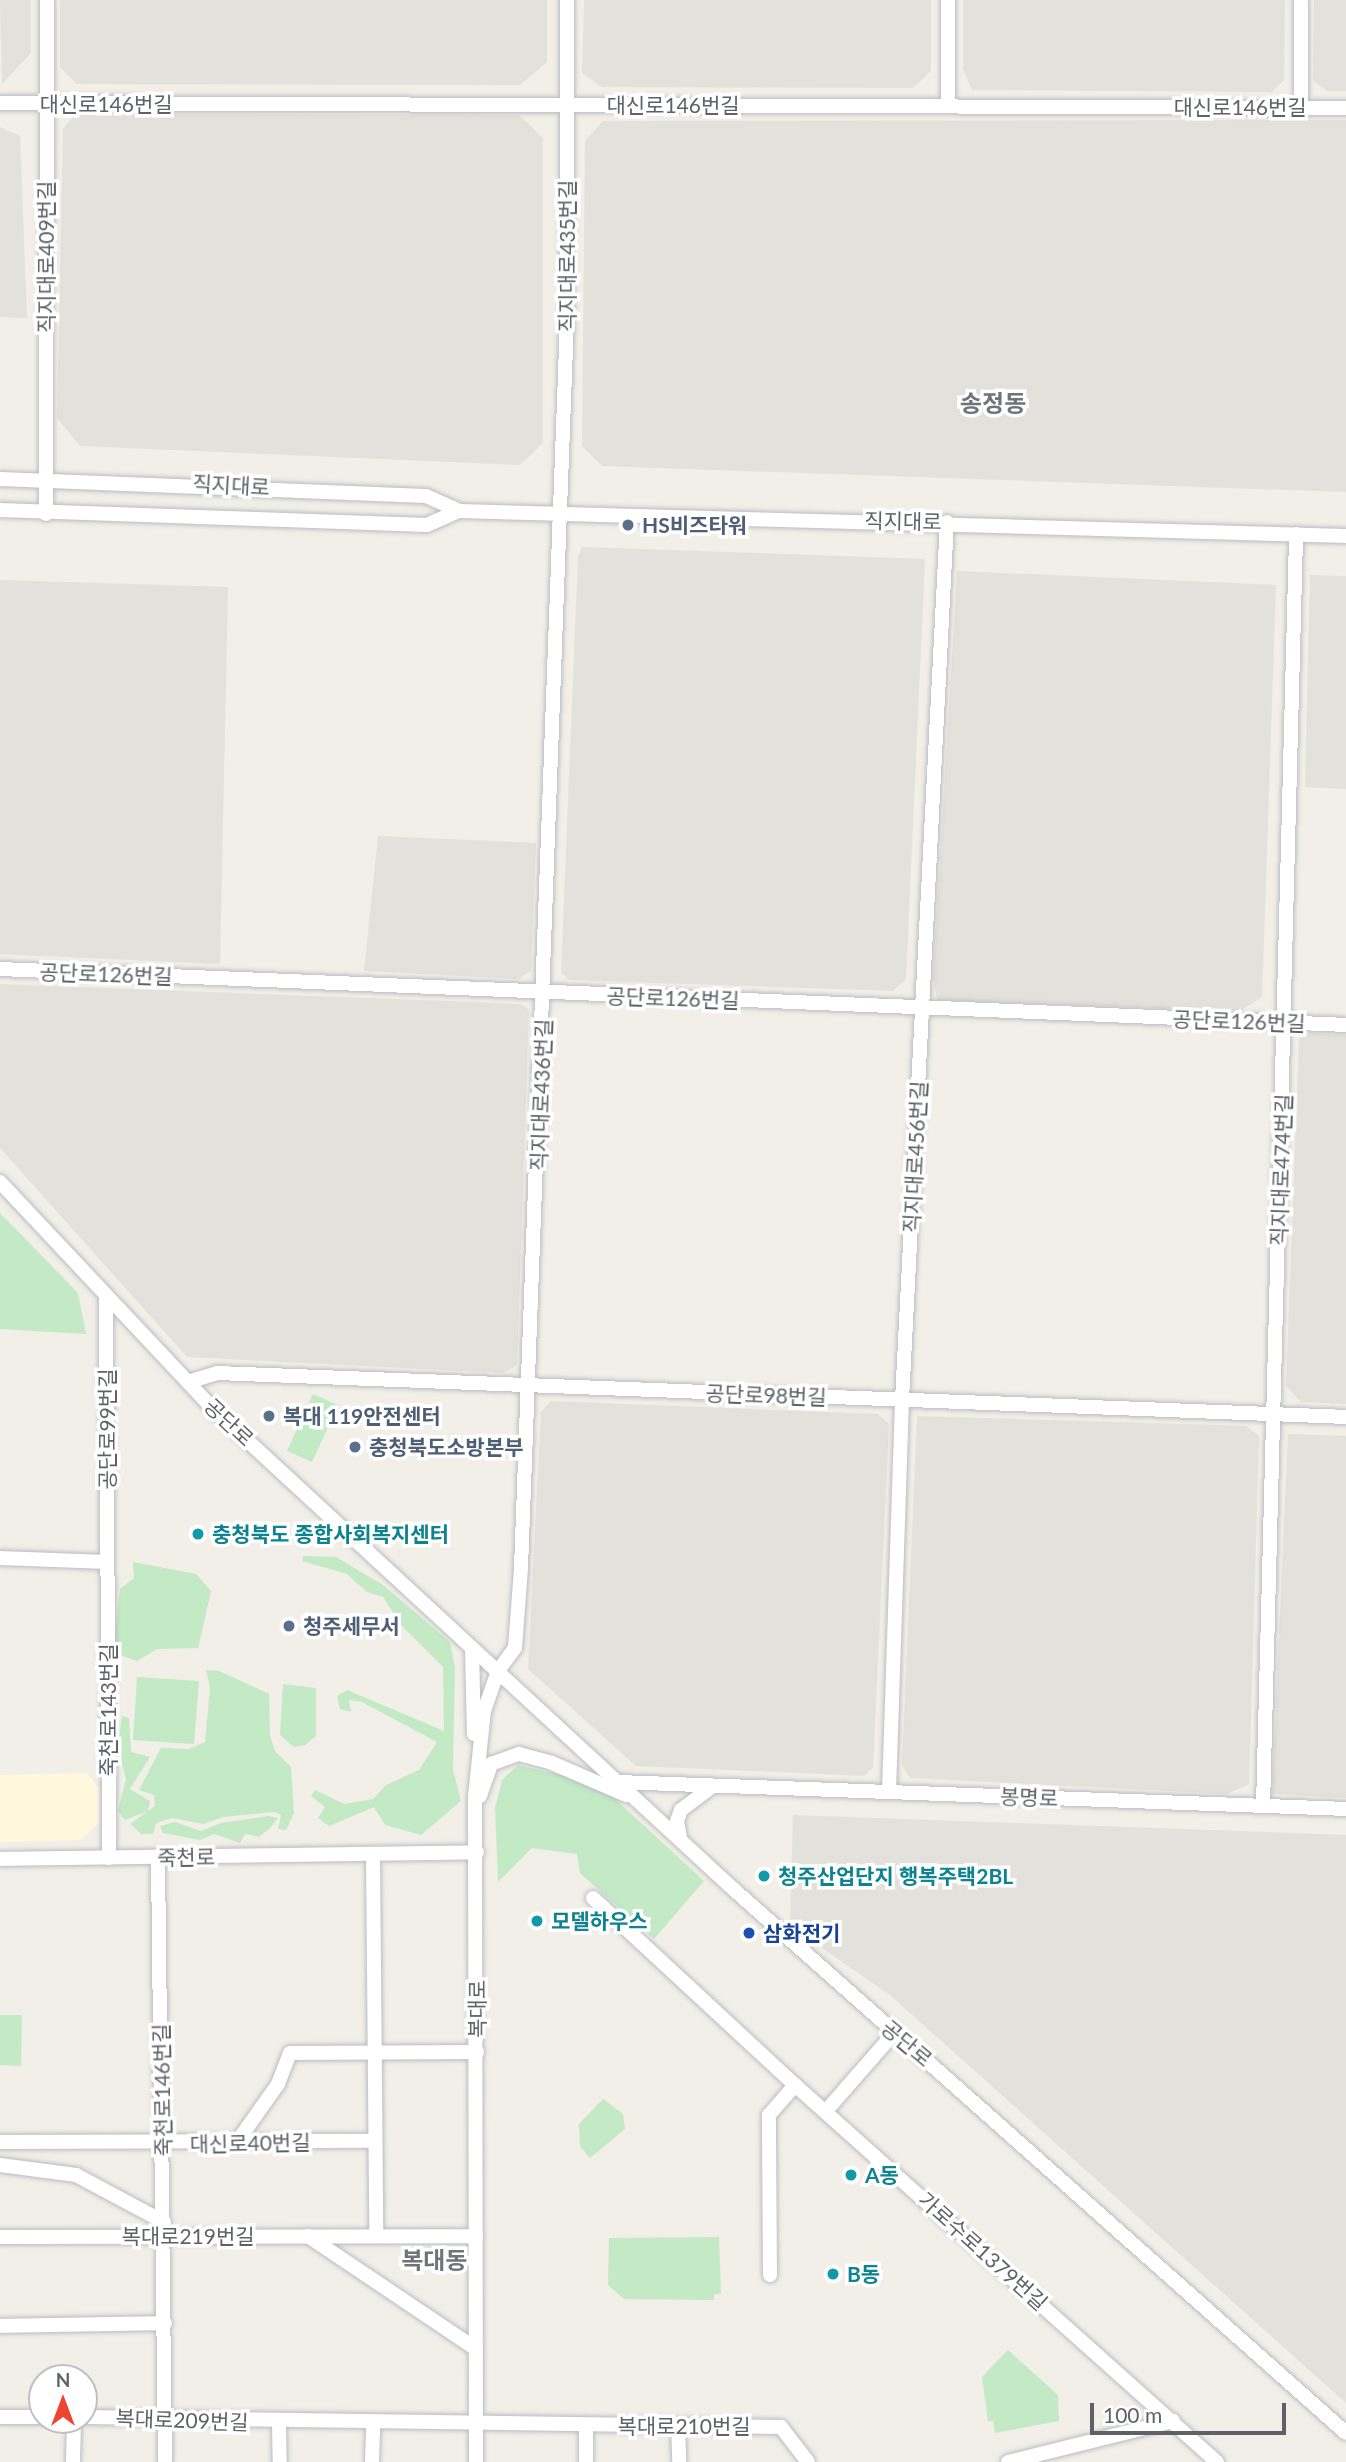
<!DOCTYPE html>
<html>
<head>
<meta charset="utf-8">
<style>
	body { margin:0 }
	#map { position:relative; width:1346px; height:2462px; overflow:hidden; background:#f1efe7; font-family:Lato,"Noto Sans KR",sans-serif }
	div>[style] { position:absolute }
	.commercial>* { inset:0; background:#fff8de }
	.industrial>* { inset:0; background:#e2e1db }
	.green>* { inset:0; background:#c3e9c5 }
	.roads { filter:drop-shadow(0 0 2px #b9bcc1) drop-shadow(0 0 2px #b9bcc1) }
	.minor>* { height:14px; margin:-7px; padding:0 7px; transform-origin:7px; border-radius:7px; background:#fff }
	.dots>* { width:19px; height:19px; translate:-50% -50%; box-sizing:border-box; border:4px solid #fff; border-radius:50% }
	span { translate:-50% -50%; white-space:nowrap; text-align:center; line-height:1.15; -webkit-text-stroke:7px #fff; paint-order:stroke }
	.street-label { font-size:21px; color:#5e6268 }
	.service-label { font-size:21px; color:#4e5e75; font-weight:700 }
	.left { translate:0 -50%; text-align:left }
	.culture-label { font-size:21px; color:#0d838f; font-weight:700 }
	.transit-label { font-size:21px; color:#164399; font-weight:700 }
	.quarter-label { font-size:24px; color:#6f747a; font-weight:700 }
	.north { position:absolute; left:28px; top:2364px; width:70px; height:70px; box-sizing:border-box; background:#fff; border:2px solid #bfc0c3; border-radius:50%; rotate:0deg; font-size:19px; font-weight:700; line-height:28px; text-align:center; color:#5e6268 }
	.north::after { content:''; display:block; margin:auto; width:24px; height:32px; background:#ef452f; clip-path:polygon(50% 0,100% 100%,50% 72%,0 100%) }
	.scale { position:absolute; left:1090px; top:2403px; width:196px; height:32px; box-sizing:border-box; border:4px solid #5e6268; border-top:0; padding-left:9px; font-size:21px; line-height:24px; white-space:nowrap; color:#5e6268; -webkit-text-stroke:5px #fff; paint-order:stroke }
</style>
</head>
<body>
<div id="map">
	<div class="commercial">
		<div style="clip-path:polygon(87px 1773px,99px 1788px,99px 1823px,81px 1840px,0 1842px,0 1775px)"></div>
	</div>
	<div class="industrial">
		<div style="clip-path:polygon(0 0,31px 0,31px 53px,2px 84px)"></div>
		<div style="clip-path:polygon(60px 0,547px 0,547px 62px,520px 85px,77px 84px,60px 67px)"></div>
		<div style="clip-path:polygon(584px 0,931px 0,931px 71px,913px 88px,602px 87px,582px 73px)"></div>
		<div style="clip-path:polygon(963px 0,1285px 0,1284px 80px,1272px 92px,972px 90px,963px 69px)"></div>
		<div style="clip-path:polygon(1314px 0,1346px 0,1346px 91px,1327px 91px,1313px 80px)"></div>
		<div style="clip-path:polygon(75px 114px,519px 115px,543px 138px,543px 443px,520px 465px,80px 446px,57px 418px,63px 129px)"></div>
		<div style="clip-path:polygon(1346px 120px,1346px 492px,602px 466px,582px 446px,585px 141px,603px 121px)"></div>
		<div style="clip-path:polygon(0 127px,20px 136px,27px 318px,0 317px)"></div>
		<div style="clip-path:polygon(582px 547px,925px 559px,906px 979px,893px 991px,570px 980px,561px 973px,578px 557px)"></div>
		<div style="clip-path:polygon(957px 571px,1276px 585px,1262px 997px,1240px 1011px,937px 1000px,933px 980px)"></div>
		<div style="clip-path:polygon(1310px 575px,1346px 576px,1346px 789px,1305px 787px)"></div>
		<div style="clip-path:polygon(0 580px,228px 587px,220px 964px,0 954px)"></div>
		<div style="clip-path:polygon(378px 836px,536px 843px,531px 971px,518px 979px,364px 971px)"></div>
		<div style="clip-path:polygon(0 984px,521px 1004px,529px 1010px,517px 1365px,504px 1373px,187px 1357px,0 1148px)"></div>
		<div style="clip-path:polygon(1308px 1033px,1346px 1035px,1346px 1404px,1301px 1402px,1286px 1386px,1299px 1039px)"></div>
		<div style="clip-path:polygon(551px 1401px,878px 1414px,889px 1424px,873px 1768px,864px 1776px,636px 1766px,528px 1669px,541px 1412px)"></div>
		<div style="clip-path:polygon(917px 1416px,1246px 1426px,1259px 1436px,1249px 1784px,1227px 1794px,910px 1778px,902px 1765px)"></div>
		<div style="clip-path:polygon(1288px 1434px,1346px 1436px,1346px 1798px,1272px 1794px)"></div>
		<div style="clip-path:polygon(793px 1815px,1346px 1835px,1346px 2403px,890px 1995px,790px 1926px)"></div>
	</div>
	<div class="green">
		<div style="clip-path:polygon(0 1213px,78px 1293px,86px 1334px,0 1329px)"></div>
		<div style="clip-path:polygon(313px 1394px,338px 1405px,312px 1462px,287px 1451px)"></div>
		<div style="clip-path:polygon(303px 1556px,336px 1557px,383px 1585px,450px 1642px,455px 1667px,453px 1769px,461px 1801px,421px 1835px,385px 1825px,374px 1807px,329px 1826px,318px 1818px,325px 1807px,311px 1796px,315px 1790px,344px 1804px,373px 1799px,386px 1785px,419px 1770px,437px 1742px,362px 1702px,349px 1700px,351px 1712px,340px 1709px,337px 1696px,347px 1690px,444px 1731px,443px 1667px,402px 1626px,383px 1597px,367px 1592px,347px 1574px,302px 1561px)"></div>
		<div style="clip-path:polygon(133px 1562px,196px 1574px,211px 1591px,198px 1648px,157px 1649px,137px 1661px,117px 1654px,114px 1643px,120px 1589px,134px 1578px)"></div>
		<div style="clip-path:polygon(206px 1670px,219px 1671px,269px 1694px,270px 1736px,275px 1751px,291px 1767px,294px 1813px,286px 1830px,278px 1829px,281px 1815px,274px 1812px,223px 1817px,203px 1824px,173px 1818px,156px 1823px,153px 1834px,141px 1834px,130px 1824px,155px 1806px,154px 1795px,139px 1790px,161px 1748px,189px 1749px,205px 1742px,210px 1688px)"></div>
		<div style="clip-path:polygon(137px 1677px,199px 1681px,194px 1744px,133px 1740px)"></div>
		<div style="clip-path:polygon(283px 1684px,316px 1688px,316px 1736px,305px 1745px,294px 1747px,280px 1735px)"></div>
		<div style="clip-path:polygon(122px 1716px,129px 1718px,131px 1752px,150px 1757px,130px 1789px,150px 1801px,148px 1811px,125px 1820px,118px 1811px,126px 1779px,118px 1748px)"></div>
		<div style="clip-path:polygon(518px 1765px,574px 1778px,613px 1797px,704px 1881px,654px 1939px,580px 1873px,577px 1854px,532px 1848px,498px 1882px,495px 1808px,502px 1780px)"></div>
		<div style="clip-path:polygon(269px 1816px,278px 1818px,271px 1827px,259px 1837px,245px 1834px,240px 1843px,214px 1834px,200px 1840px,163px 1833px,160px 1826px,175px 1822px,201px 1831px,221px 1823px)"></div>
		<div style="clip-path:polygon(0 2015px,22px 2015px,21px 2066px,0 2065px)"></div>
		<div style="clip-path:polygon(603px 2099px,623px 2114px,625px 2129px,590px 2158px,580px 2146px,579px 2124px)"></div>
		<div style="clip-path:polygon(719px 2237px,721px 2294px,714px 2294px,714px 2300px,624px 2299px,608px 2285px,609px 2238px)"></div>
		<div style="clip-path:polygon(1008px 2350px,1058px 2395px,1059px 2421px,995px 2433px,993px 2421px,988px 2421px,982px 2377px)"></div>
	</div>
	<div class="roads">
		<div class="minor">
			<div style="left:0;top:103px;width:1346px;rotate:0.21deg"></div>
			<div style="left:948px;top:106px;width:106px;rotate:-90deg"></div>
			<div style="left:1301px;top:107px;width:107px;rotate:-90deg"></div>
			<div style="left:0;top:479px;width:426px;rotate:2.3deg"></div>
			<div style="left:426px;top:496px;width:36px;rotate:24deg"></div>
			<div style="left:459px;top:511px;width:887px;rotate:1.61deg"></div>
			<div style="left:0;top:510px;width:427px;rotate:2deg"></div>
			<div style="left:427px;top:525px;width:35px;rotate:-24deg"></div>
			<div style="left:46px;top:514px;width:514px;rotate:-89.89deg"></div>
			<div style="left:0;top:969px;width:1347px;rotate:2.38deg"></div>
			<div style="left:0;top:1182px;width:308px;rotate:46.8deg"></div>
			<div style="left:211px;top:1407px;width:708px;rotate:42.71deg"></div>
			<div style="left:731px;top:1887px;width:822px;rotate:41.6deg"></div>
			<div style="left:106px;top:1296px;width:562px;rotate:89.69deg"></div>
			<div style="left:188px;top:1382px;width:30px;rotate:-17deg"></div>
			<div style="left:217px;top:1373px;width:1130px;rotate:2.23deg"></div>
			<div style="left:0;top:1558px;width:107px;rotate:2.1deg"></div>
			<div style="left:472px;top:1648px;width:86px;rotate:88.7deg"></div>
			<div style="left:618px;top:1782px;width:729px;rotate:2.12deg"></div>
			<div style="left:889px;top:1792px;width:392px;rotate:-88.1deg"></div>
			<div style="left:902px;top:1400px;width:879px;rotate:-87.07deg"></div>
			<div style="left:480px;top:1796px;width:34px;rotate:-71deg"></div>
			<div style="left:491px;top:1764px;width:30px;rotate:-20deg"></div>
			<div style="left:519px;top:1754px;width:34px;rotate:15deg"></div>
			<div style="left:552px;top:1763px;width:81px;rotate:23.4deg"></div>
			<div style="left:1263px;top:1806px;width:1272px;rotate:-88.51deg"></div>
			<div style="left:680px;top:1838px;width:17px;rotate:-100deg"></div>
			<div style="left:677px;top:1821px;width:12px;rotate:-70deg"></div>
			<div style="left:681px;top:1810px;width:39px;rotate:-37deg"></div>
			<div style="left:373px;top:1854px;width:381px;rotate:89.5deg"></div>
			<div style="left:158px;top:1857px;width:605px;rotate:89.34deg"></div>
			<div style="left:0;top:1859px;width:477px;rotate:-0.8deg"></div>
			<div style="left:593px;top:1898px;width:275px;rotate:42.8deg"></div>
			<div style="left:795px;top:2085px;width:566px;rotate:41.78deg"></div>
			<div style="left:826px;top:2111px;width:105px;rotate:-48.9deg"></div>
			<div style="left:0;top:2142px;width:374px;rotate:-0.2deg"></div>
			<div style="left:237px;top:2142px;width:71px;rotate:-54.7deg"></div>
			<div style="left:278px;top:2084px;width:33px;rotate:-69deg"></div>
			<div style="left:290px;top:2053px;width:187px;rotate:-0.3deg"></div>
			<div style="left:0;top:2165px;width:77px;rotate:7.5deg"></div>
			<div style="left:76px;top:2175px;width:100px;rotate:28.1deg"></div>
			<div style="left:308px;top:2236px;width:202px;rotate:33.9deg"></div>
			<div style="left:0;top:2237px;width:476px;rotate:-0.1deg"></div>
			<div style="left:770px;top:2275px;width:160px;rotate:-90.4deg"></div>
			<div style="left:769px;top:2115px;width:40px;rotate:-49deg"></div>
			<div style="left:0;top:2326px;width:165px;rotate:-1deg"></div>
			<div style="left:0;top:2417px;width:42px"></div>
			<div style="left:84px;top:2417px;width:697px;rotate:0.82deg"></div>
			<div style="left:781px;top:2427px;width:44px;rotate:52.4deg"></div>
			<div style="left:279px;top:2423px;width:39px;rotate:89deg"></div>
			<div style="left:678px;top:2425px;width:37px;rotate:88deg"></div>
			<div style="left:586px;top:2426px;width:36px;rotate:90deg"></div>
			<div style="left:73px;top:2462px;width:42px;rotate:-88.6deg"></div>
			<div style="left:372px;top:2462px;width:38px;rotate:-88deg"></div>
			<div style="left:476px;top:2462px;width:666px;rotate:-90.09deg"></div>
			<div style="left:475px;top:1796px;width:85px;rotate:-84deg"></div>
			<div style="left:484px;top:1711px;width:42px;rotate:-70.7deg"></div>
			<div style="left:498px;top:1671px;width:29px;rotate:-54deg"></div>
			<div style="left:515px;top:1648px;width:80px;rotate:-85.7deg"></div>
			<div style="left:521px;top:1568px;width:1251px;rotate:-87.89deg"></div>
			<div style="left:567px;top:318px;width:318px;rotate:-90deg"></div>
			<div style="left:1008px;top:2462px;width:170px;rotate:-14deg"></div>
		</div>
	</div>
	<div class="dots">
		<div style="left:628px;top:525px;background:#5c6f8a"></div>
		<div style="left:269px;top:1416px;background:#5c6f8a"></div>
		<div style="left:355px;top:1447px;background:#5c6f8a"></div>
		<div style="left:198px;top:1534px;background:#0f9aa8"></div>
		<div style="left:289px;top:1626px;background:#5c6f8a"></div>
		<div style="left:764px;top:1876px;background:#0f9aa8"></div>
		<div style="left:537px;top:1921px;background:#0f9aa8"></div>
		<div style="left:749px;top:1933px;background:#1a4fb4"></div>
		<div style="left:851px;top:2175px;background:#0f9aa8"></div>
		<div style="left:833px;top:2274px;background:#0f9aa8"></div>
	</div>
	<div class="street-label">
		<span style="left:106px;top:104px">대신로146번길</span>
		<span style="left:673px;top:105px">대신로146번길</span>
		<span style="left:1240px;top:107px">대신로146번길</span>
		<span style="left:567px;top:256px;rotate:-90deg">직지대로435번길</span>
		<span style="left:46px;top:257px;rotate:-90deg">직지대로409번길</span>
		<span style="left:231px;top:485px;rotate:3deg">직지대로</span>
		<span style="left:903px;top:521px;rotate:1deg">직지대로</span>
		<span style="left:106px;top:974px;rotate:2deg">공단로126번길</span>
		<span style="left:673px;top:998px;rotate:2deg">공단로126번길</span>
		<span style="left:1239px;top:1021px;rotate:2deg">공단로126번길</span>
		<span style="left:541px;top:1095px;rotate:-88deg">직지대로436번길</span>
		<span style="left:915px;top:1157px;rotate:-87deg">직지대로456번길</span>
		<span style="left:1281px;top:1170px;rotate:-88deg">직지대로474번길</span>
		<span style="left:766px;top:1395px;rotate:2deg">공단로98번길</span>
		<span style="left:229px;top:1422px;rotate:43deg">공단로</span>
		<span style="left:107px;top:1429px;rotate:-90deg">공단로99번길</span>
		<span style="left:108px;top:1710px;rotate:-90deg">죽천로143번길</span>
		<span style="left:1029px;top:1797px;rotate:2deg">봉명로</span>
		<span style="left:186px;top:1857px;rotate:-1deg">죽천로</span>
		<span style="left:477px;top:2009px;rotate:-90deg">복대로</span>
		<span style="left:907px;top:2043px;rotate:40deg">공단로</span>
		<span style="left:162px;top:2090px;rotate:-91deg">죽천로146번길</span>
		<span style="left:250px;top:2143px;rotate:-1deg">대신로40번길</span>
		<span style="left:188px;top:2236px">복대로219번길</span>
		<span style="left:983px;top:2251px;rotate:42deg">가로수로1379번길</span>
		<span style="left:182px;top:2420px;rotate:2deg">복대로209번길</span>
		<span style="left:684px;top:2426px">복대로210번길</span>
	</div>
	<div class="service-label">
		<span class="left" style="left:642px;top:525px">HS비즈타워</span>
		<span class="left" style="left:283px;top:1416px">복대 119안전센터</span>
		<span class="left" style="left:369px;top:1447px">충청북도소방본부</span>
		<span class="left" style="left:303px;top:1626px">청주세무서</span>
	</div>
	<div class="culture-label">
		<span class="left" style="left:212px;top:1534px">충청북도 종합사회복지센터</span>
		<span class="left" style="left:778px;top:1876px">청주산업단지 행복주택2BL</span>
		<span class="left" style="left:551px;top:1921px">모델하우스</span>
		<span class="left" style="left:865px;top:2175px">A동</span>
		<span class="left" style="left:847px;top:2274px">B동</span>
	</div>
	<div class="transit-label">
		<span class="left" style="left:763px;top:1933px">삼화전기</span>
	</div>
	<div class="quarter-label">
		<span style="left:993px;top:403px">송정동</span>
		<span style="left:434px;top:2260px">복대동</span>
	</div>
	<div class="north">N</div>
	<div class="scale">100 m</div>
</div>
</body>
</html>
